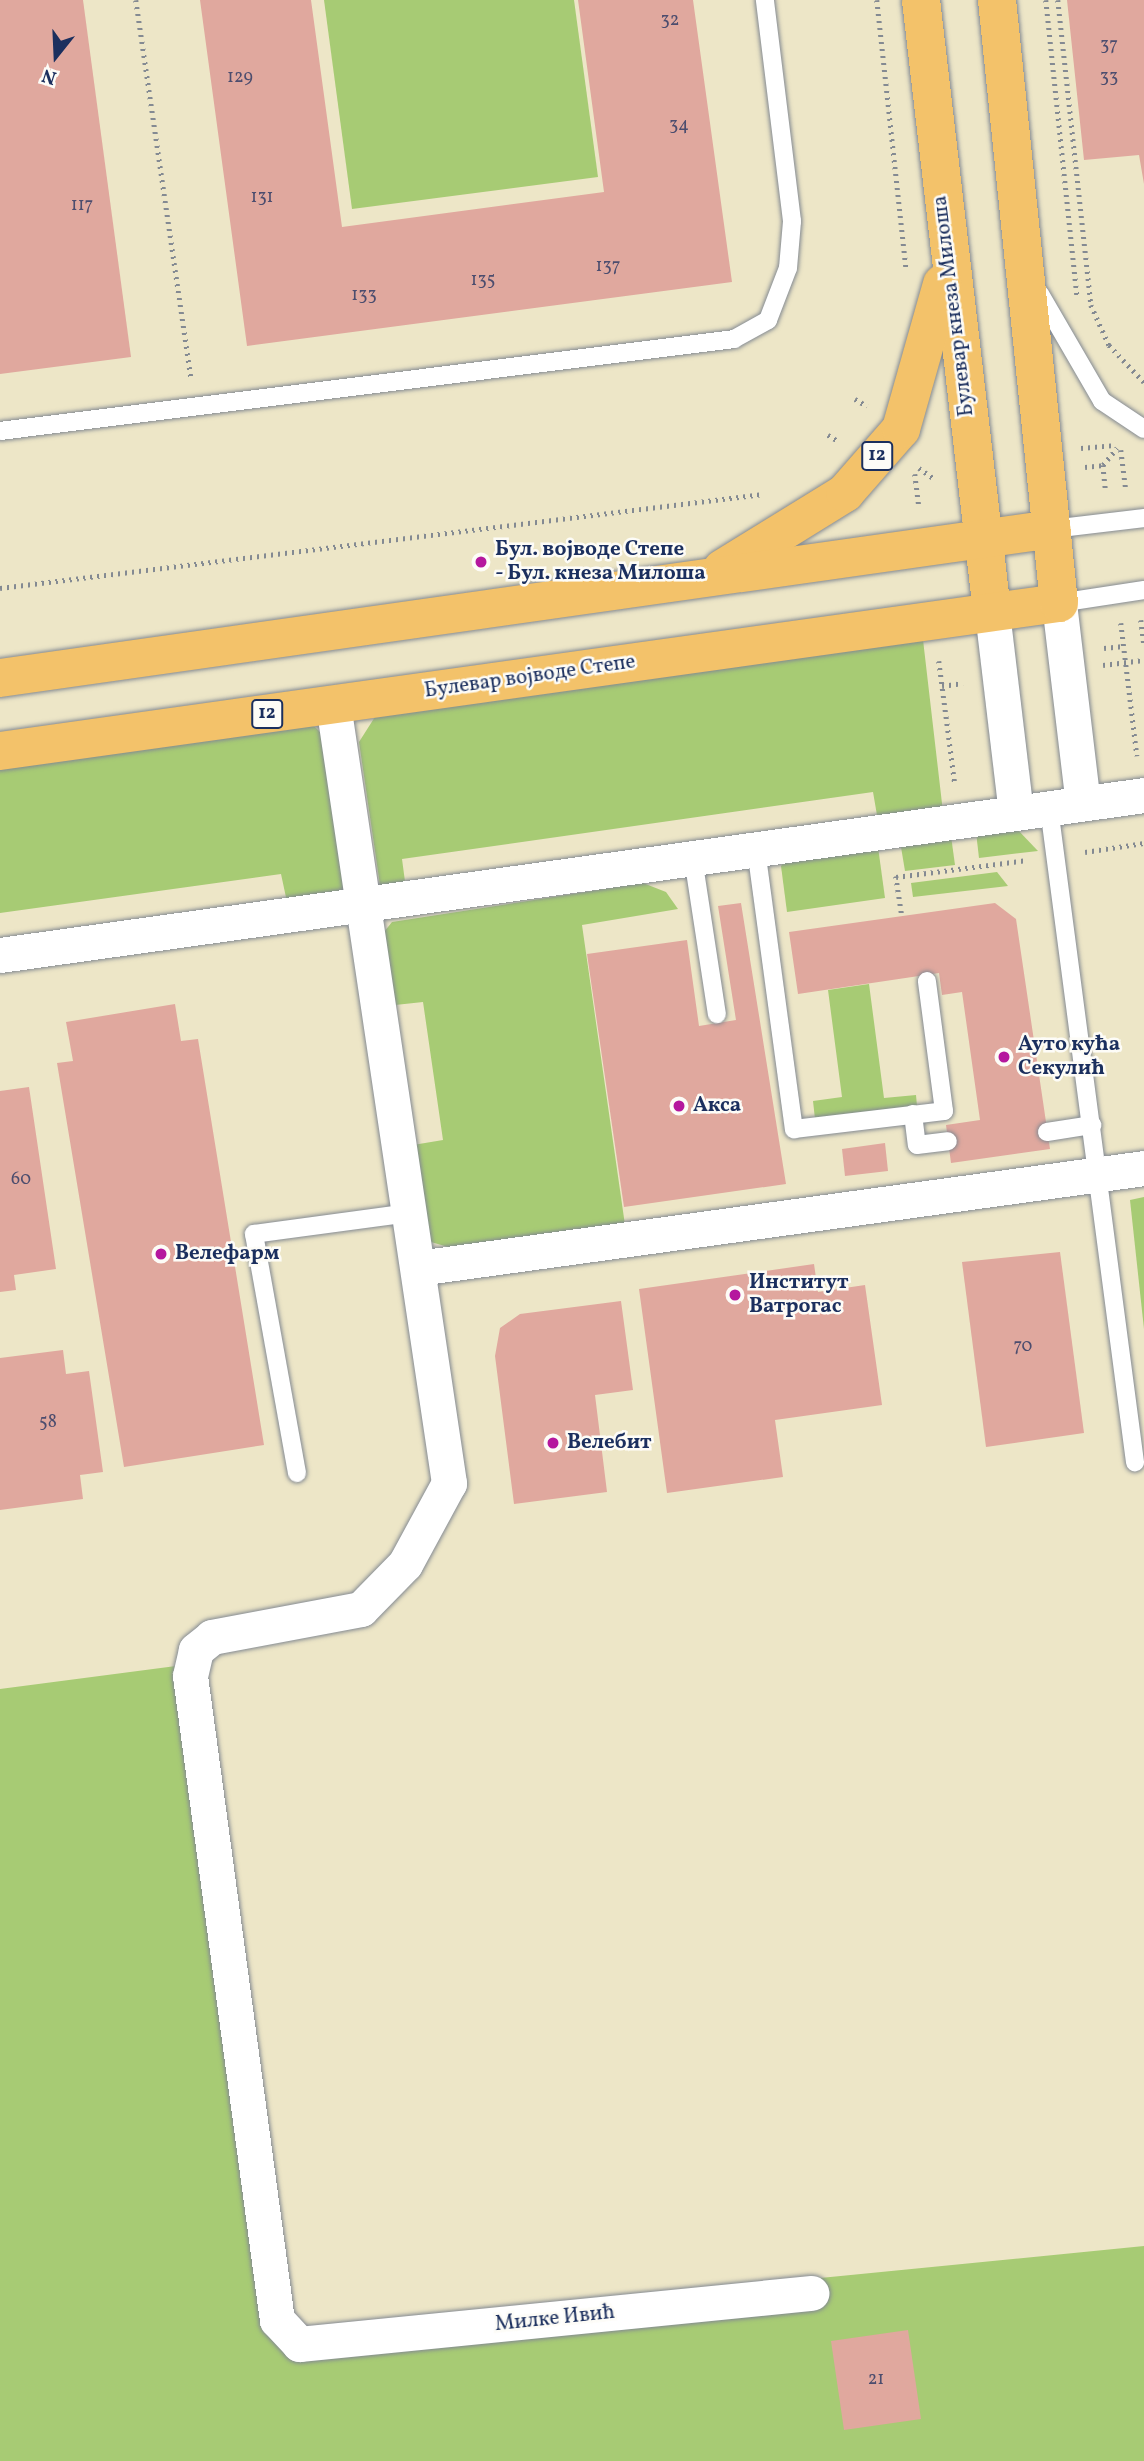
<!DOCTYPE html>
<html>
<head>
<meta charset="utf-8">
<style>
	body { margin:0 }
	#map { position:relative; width:1144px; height:2461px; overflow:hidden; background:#ede6c7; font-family:Vollkorn,serif }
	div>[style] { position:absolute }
	.green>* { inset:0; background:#a7cb74 }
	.building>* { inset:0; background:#e0a89e }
	.path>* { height:4.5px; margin-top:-2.25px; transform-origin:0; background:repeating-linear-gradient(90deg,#848a92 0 2px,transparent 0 7px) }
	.roads { filter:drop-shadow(0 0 2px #848a92) drop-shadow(0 0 2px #848a92) }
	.lane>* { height:18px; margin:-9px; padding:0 9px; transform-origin:9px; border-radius:9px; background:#fff }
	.street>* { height:35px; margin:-17.5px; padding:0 17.5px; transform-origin:17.5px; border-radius:17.5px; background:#fff }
	.primary>* { height:38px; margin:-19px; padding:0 19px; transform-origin:19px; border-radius:19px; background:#f3c26a }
	.dots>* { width:19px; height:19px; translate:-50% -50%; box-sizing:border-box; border:4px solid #fdfcf7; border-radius:50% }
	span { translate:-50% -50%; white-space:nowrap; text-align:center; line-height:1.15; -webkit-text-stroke:5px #fdfcf7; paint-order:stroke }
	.number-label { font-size:18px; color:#4c4d6e }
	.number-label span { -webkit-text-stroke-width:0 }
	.shield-label span { padding:2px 5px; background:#fdfcf7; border:2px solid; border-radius:5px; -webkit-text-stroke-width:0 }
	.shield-label { font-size:19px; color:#1b2f5e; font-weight:700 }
	.street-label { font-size:21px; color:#1b2f5e }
	.poi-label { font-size:21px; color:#1b2f5e; font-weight:700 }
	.left { translate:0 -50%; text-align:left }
	.north { position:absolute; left:21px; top:21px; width:70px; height:70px; -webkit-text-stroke:5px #fdfcf7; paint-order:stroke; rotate:198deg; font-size:19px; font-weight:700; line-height:28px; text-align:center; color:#1b2f5e }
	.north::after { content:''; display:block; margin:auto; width:24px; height:32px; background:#1b2f5e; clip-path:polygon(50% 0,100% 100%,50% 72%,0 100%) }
</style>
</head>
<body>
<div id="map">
	<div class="green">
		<div style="clip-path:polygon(324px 0,574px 0,598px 177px,352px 209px)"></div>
		<div style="clip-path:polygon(922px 631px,943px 812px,878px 821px,873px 792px,402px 859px,406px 889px,381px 892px,359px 742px,380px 709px)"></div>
		<div style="clip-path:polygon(294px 720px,315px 727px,328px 740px,351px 893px,287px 902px,281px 874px,0 913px,0 761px)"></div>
		<div style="clip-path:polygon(1016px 828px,1038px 851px,979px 858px,976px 832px)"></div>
		<div style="clip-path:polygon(951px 836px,955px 865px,905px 871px,900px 841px)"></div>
		<div style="clip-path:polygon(878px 847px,885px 898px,787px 912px,781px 866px,786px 860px)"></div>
		<div style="clip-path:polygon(997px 872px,1008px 886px,913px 897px,911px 883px)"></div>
		<div style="clip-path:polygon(643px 883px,666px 892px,678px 909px,582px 925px,625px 1225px,455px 1249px,431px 1242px,407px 1146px,443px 1140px,423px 1002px,386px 1006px,384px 932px,392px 922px)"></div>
		<div style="clip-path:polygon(869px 984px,884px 1098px,916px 1095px,917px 1106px,815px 1119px,813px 1101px,842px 1097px,828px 990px)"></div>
		<div style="clip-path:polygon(1144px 1197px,1144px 1329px,1130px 1200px)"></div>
		<div style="clip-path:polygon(176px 1666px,265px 2333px,1144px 2246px,1144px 2461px,0 2461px,0 1689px)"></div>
	</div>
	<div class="building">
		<div style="clip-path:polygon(0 0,83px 0,131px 357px,0 374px)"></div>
		<div style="clip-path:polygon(200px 0,311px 0,342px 227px,604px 192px,578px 0,693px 0,732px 282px,247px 346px)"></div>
		<div style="clip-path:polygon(1067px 0,1144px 0,1144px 184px,1139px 155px,1084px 160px)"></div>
		<div style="clip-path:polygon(741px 903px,786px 1184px,624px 1207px,587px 954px,687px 940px,699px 1026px,736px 1020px,718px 906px)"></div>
		<div style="clip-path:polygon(995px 903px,1016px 919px,1050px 1149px,951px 1163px,946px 1125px,980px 1120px,962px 992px,942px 995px,939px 973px,798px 994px,789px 932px)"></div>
		<div style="clip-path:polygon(175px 1004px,181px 1041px,198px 1039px,264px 1445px,124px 1467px,57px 1063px,73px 1061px,66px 1022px)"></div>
		<div style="clip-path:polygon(29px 1087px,56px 1269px,14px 1275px,16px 1290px,0 1292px,0 1091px)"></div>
		<div style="clip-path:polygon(885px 1143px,888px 1171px,845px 1176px,842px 1149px)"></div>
		<div style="clip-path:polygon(1060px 1252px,1084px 1433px,986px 1447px,962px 1262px)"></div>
		<div style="clip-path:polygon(814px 1264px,818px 1292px,865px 1285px,882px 1405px,775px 1420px,783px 1477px,667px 1493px,639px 1289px)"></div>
		<div style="clip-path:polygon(621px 1301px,633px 1390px,595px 1395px,607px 1492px,514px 1504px,495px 1356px,500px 1328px,520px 1314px)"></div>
		<div style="clip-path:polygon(63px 1350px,66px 1374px,89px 1371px,103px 1472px,80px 1475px,83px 1499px,0 1510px,0 1358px)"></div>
		<div style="clip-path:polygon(908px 2330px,921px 2419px,844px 2430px,831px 2341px)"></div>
	</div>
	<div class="path">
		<div style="left:136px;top:0;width:382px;rotate:81.7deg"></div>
		<div style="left:877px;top:0;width:269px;rotate:83.8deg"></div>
		<div style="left:1046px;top:0;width:297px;rotate:84deg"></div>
		<div style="left:1058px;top:0;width:307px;rotate:83.8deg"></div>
		<div style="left:1091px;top:305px;width:44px;rotate:65.8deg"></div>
		<div style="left:1109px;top:345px;width:51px;rotate:46.6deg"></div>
		<div style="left:855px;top:399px;width:14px;rotate:30deg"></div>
		<div style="left:828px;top:435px;width:12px;rotate:31deg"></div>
		<div style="left:1081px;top:448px;width:33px;rotate:-5deg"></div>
		<div style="left:1121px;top:450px;width:40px;rotate:82.9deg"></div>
		<div style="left:1103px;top:465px;width:27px;rotate:84deg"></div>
		<div style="left:1085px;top:467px;width:18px;rotate:-6deg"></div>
		<div style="left:1103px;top:465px;width:22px;rotate:-51deg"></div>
		<div style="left:919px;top:468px;width:19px;rotate:35deg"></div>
		<div style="left:915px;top:474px;width:33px;rotate:83deg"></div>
		<div style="left:0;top:588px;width:769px;rotate:-7.02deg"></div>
		<div style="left:1141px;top:620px;width:23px;rotate:83deg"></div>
		<div style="left:1121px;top:623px;width:134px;rotate:83.1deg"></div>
		<div style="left:1104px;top:648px;width:20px;rotate:-6deg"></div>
		<div style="left:939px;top:661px;width:124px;rotate:82.6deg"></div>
		<div style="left:1103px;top:665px;width:41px;rotate:-7deg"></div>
		<div style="left:942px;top:686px;width:21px;rotate:-8deg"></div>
		<div style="left:1085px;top:852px;width:60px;rotate:-8.7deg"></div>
		<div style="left:896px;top:876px;width:40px;rotate:81.5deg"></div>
		<div style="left:896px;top:877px;width:132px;rotate:-7.4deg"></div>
	</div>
	<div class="roads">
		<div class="lane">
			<div style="left:1040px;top:294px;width:124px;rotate:59.9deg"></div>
			<div style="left:1102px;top:401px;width:50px;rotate:33.7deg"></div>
			<div style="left:0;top:431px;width:740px;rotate:-7.14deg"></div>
			<div style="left:734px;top:339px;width:39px;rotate:-29deg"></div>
			<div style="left:768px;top:320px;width:56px;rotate:-69deg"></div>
			<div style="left:788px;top:268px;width:47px;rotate:-85.1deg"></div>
			<div style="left:792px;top:221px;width:223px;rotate:-97deg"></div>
			<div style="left:1052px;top:529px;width:93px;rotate:-6.8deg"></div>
			<div style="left:1059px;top:603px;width:86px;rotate:-8.7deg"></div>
			<div style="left:1049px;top:808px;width:660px;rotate:82.51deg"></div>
			<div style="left:756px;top:849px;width:283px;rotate:82.3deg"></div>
			<div style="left:794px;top:1129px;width:151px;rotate:-6.8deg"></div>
			<div style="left:944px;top:1111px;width:131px;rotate:-97.5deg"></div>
			<div style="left:693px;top:858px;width:158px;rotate:81.3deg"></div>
			<div style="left:913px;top:1114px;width:31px;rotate:83deg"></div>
			<div style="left:917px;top:1145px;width:31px;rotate:-7deg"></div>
			<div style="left:1047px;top:1132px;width:46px;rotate:-8.8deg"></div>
			<div style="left:297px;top:1473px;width:243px;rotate:-100.2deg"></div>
			<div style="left:254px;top:1234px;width:157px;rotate:-7.7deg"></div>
		</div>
		<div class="street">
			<div style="left:1059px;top:603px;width:201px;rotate:83.2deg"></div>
			<div style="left:992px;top:612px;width:201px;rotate:83.2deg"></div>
			<div style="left:333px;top:704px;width:788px;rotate:81.53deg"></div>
			<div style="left:449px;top:1483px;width:92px;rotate:118.5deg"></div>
			<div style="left:405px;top:1564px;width:63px;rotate:134.4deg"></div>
			<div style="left:361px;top:1609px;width:152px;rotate:169.4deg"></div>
			<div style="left:212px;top:1637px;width:21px;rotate:141deg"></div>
			<div style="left:196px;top:1650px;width:27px;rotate:103deg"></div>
			<div style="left:190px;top:1676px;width:650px;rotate:82.31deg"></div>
			<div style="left:277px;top:2320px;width:33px;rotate:47deg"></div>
			<div style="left:299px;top:2344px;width:515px;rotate:-5.69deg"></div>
			<div style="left:0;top:955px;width:1155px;rotate:-7.96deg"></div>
			<div style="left:418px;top:1268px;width:733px;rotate:-7.84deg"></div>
		</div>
		<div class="primary">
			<div style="left:921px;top:0;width:616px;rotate:83.38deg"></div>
			<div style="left:722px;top:569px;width:145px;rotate:-31.7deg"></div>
			<div style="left:845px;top:493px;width:85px;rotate:-48.8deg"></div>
			<div style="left:901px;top:429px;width:151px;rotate:-74.2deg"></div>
			<div style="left:0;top:678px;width:1062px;rotate:-8.06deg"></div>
			<div style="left:0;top:751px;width:1069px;rotate:-7.96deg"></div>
			<div style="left:1059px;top:603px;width:606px;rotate:-95.87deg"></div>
		</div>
	</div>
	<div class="dots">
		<div style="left:481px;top:562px;background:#b5179e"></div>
		<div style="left:1004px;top:1057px;background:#b5179e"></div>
		<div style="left:679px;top:1106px;background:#b5179e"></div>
		<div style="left:161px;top:1254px;background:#b5179e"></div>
		<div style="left:735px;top:1295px;background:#b5179e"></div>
		<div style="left:553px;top:1443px;background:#b5179e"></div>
	</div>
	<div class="number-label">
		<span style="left:670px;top:21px">32</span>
		<span style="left:1109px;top:46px">37</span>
		<span style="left:240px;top:78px">129</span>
		<span style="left:1109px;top:78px">33</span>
		<span style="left:679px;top:126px">34</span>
		<span style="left:262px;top:198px">131</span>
		<span style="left:82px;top:206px">117</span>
		<span style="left:608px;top:267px">137</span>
		<span style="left:483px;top:281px">135</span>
		<span style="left:364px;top:296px">133</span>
		<span style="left:21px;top:1180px">60</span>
		<span style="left:1023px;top:1347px">70</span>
		<span style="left:48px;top:1423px">58</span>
		<span style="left:876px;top:2380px">21</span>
	</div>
	<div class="shield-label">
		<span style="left:877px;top:456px">12</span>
		<span style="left:267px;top:714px">12</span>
	</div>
	<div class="street-label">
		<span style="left:954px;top:306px;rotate:-97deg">Булевар кнеза Милоша</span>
		<span style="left:530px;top:677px;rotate:-8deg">Булевар војводе Степе</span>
		<span style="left:555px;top:2319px;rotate:-6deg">Милке Ивић</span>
	</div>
	<div class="poi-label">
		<span class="left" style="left:495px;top:562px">Бул. војводе Степе<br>- Бул. кнеза Милоша</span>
		<span class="left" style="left:1018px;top:1057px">Ауто кућа<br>Секулић</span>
		<span class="left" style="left:693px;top:1106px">Акса</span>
		<span class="left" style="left:175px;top:1254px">Велефарм</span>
		<span class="left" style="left:749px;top:1295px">Институт<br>Ватрогас</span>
		<span class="left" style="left:567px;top:1443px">Велебит</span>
	</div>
	<div class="north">N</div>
</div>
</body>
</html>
